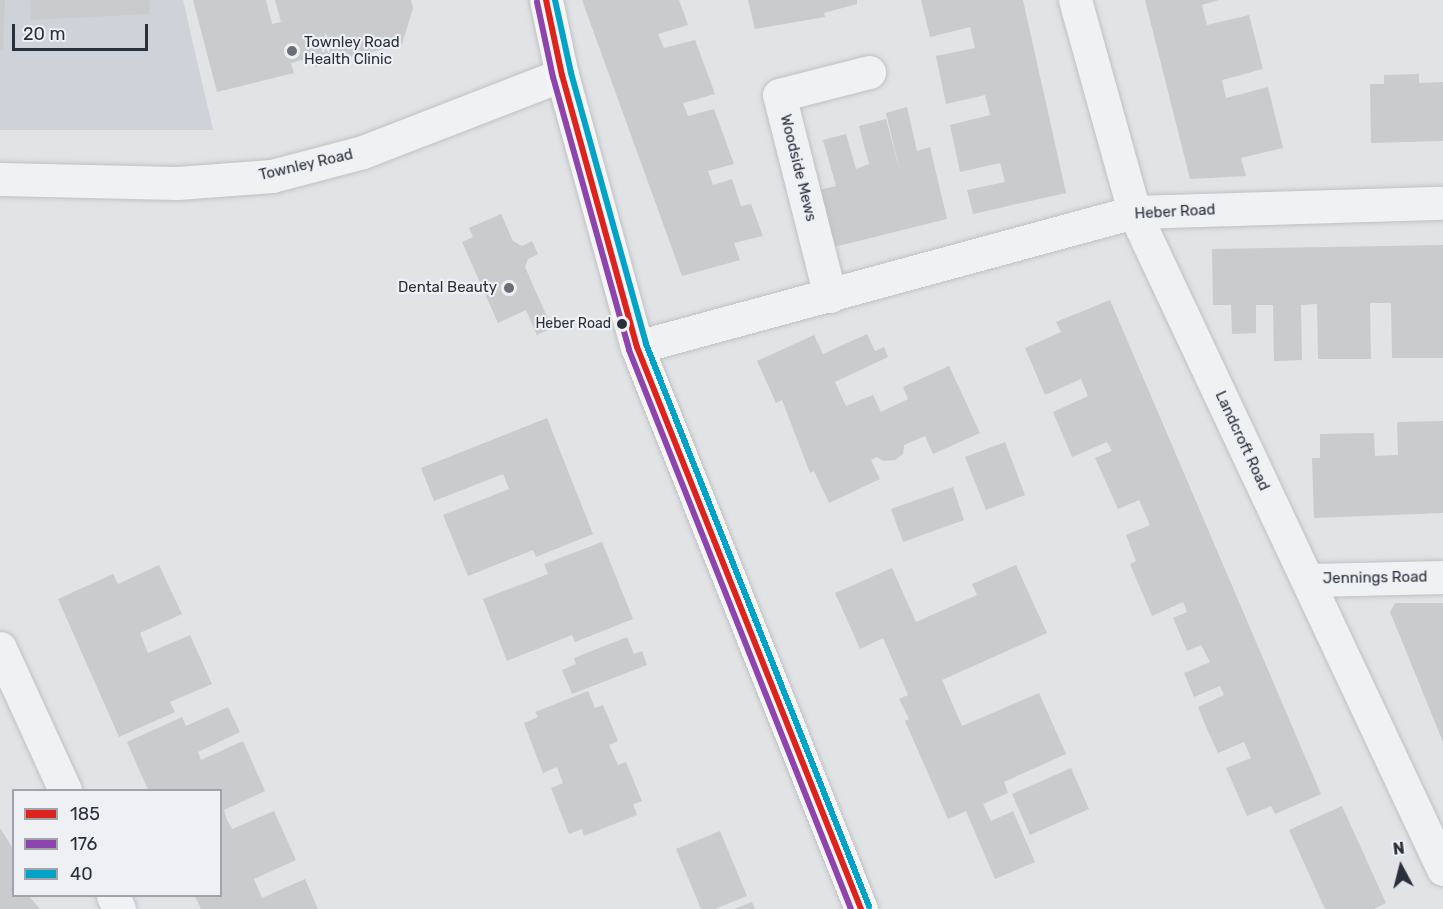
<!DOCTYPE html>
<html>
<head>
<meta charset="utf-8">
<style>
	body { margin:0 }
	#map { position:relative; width:1443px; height:909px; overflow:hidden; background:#e1e3e5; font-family:Rubik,sans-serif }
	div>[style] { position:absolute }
	.built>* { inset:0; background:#cfd2d8 }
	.building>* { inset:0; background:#c9cbcd }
	.roads { filter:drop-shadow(0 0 2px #bfc1c3) drop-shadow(0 0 2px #bfc1c3) }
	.minor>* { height:33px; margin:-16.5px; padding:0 16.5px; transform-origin:16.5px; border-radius:16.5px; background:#eff1f2 }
	.major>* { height:33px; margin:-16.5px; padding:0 16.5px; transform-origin:16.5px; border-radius:16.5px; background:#f5f5f5 }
	.bus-1>* { height:6px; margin:-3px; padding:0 3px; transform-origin:3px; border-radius:3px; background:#dc241f }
	.bus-2>* { height:6px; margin:-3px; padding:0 3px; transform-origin:3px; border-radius:3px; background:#8e44ad }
	.bus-3>* { height:6px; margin:-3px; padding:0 3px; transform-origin:3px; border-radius:3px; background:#02a3c7 }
	.dots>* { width:16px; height:16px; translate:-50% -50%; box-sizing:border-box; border:3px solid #eef0f4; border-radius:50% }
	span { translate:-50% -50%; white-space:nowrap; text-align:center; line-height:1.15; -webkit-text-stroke:4.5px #eef0f4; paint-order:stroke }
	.bus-label { font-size:14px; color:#2a2f3c }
	.right { translate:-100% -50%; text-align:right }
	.poi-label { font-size:15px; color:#2a2f3c }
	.left { translate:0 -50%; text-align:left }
	.street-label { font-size:15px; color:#2a2f3c }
	.legend { position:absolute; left:12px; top:789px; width:210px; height:108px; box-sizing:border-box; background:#eef0f4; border:2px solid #a0a3aa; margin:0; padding:8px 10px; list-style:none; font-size:18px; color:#2a2f3c }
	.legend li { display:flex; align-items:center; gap:12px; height:30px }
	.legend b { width:30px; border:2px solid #a0a3aa }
	.north { position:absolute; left:1371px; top:837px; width:60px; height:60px; -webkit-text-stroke:4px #eef0f4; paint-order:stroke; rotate:353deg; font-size:16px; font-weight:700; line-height:24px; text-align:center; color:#2a2f3c }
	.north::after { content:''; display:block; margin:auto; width:21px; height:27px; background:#2a2f3c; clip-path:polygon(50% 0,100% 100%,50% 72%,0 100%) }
	.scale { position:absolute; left:12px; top:24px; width:136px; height:27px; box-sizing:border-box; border:3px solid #2a2f3c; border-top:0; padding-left:8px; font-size:18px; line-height:21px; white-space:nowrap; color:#2a2f3c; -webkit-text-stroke:4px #eef0f4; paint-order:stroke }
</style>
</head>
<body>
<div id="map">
	<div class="built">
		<div style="clip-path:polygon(0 0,183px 0,213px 130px,0 130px)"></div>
	</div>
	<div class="building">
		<div style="clip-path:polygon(0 0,5px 0,3px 50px,0 50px)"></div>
		<div style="clip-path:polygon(30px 0,149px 0,150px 14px,31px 20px)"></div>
		<div style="clip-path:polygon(193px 0,266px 0,272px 24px,281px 22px,275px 0,411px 0,413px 8px,402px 44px,315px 67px,313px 57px,291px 63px,294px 73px,217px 92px)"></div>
		<div style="clip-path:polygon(582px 0,679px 0,688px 25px,658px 34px,664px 48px,695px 40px,715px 94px,683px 103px,688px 116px,714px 109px,734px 164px,708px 171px,713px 185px,732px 179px,741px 206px,751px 204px,763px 236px,734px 243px,740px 260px,682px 276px)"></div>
		<div style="clip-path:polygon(748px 0,857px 0,857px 4px,824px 13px,825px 17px,755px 29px)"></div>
		<div style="clip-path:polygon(921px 0,1023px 0,1066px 193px,973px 214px,967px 190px,1005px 182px,1000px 163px,960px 172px,950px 125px,990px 115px,985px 95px,946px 104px,936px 56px,975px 48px,970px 27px,930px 37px)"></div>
		<div style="clip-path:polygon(1145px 0,1219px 0,1202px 5px,1207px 25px,1249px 15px,1263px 69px,1222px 80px,1226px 98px,1268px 87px,1283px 148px,1241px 158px,1246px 176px,1190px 179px)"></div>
		<div style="clip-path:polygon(1419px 74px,1419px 83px,1443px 82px,1443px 141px,1371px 143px,1370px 84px,1384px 84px,1384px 75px)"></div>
		<div style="clip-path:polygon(907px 107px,917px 151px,930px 147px,947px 219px,830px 248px,815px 191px,836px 186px,823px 140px,846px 134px,856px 169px,869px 164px,859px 126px,886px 119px,901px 175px,886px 113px)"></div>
		<div style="clip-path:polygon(501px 214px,513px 241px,522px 246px,532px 241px,538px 254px,528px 259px,525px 267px,552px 328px,537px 335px,526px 310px,498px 323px,462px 242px,473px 237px,469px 228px)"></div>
		<div style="clip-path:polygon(1443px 245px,1443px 358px,1392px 358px,1391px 303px,1370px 303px,1371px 359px,1318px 359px,1317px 304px,1301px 305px,1302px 360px,1274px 361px,1273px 305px,1256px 305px,1256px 333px,1232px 334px,1231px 305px,1213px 305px,1212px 249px)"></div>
		<div style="clip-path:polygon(1110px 300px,1321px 794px,1275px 814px,1271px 806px,1247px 816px,1226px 768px,1251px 758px,1244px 742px,1218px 753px,1207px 729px,1198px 707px,1224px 695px,1220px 686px,1194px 697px,1184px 673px,1210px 662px,1201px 645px,1187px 651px,1173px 618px,1187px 612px,1183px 602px,1152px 616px,1130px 564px,1136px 561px,1126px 535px,1150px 525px,1139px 500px,1118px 509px,1095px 458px,1112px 451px,1107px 442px,1072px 457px,1053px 412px,1088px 396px,1081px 379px,1045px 395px,1025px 348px,1061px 332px,1056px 322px)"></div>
		<div style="clip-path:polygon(867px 334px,875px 351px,884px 347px,888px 357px,835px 382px,846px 406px,873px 395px,881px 412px,908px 399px,903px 387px,949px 366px,980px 433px,933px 454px,925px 436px,904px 445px,903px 454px,895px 460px,883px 461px,877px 457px,871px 460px,880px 479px,829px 503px,814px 471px,810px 473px,782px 400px,776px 403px,757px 361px,814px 335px,823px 354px)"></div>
		<div style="clip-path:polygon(547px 418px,593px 534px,536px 557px,533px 550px,468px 576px,443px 515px,509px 489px,503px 474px,434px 501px,421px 468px)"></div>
		<div style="clip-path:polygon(1443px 421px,1443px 513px,1314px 518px,1312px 458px,1320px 458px,1320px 434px,1374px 433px,1375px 456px,1398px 455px,1397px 422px)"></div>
		<div style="clip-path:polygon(1005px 442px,1025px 495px,986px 510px,965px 457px)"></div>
		<div style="clip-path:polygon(953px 487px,964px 520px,903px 542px,891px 509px)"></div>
		<div style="clip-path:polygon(602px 542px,633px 619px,575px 642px,572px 635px,507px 661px,483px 599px,548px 574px,544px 564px)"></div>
		<div style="clip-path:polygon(159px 565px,182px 614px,140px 633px,148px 653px,190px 635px,212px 684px,170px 702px,175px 712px,119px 737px,58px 599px,113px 574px,118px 584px)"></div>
		<div style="clip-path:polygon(1016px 565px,1047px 633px,942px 680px,962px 726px,1039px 693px,1066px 754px,1004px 782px,1008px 793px,983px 804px,991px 821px,1013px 811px,1035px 862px,995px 879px,966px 811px,948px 819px,905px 721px,909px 719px,899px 699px,908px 695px,883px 638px,860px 649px,835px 593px,892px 568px,916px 622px,977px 595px,972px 584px)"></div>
		<div style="clip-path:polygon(1395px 603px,1443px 603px,1443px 742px,1390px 612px)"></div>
		<div style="clip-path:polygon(627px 637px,634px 654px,642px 651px,647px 665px,572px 694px,562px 670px,576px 664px,574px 658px)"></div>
		<div style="clip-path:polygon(588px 691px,595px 708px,603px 705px,618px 741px,609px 745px,618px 765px,626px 762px,642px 801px,633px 804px,637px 815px,584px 836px,582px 829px,569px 834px,551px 788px,563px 783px,557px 767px,543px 773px,524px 723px,538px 717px,535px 712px)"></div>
		<div style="clip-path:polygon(228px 707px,240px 732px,198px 752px,201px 760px,243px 741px,265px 791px,224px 810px,227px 820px,232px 829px,274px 811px,296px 860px,254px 879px,262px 898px,305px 879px,318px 909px,201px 909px,195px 896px,220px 896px,220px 790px,148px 790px,127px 742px,182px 717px,186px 726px)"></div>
		<div style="clip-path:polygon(1071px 768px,1089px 809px,1030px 835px,1012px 794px)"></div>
		<div style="clip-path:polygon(1342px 806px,1386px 903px,1374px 909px,1325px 909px,1289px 830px)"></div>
		<div style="clip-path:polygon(0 828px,14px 850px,14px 896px,29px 896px,40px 909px,0 909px)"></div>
		<div style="clip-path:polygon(720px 831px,747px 896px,715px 909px,701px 909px,676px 849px)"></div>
		<div style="clip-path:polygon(752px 902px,755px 909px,734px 909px)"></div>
	</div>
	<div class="roads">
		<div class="minor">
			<div style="left:1075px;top:0;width:220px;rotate:74.4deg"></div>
			<div style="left:1134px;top:212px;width:726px;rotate:64.81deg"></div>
			<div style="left:0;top:179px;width:177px;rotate:1.3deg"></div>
			<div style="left:177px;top:183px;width:95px;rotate:-4.2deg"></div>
			<div style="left:272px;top:176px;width:94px;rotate:-14.8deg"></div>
			<div style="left:363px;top:152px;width:213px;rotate:-21.2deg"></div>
			<div style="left:830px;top:296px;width:207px;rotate:-104.2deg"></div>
			<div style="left:779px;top:95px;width:93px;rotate:-14.3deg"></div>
			<div style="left:637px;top:347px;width:515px;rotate:-15.2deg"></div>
			<div style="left:1134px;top:212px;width:309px;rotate:-1.7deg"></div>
			<div style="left:1308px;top:580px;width:135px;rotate:-1.3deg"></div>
			<div style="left:0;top:648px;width:156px;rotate:65.4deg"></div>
			<div style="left:113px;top:896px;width:14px;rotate:65deg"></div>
		</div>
		<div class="major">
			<div style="left:546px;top:0;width:77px;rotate:78deg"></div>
			<div style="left:562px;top:75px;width:282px;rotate:74.6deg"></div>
			<div style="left:637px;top:347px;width:605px;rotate:68.27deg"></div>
		</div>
	</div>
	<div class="bus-1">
		<div style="left:546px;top:0;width:77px;rotate:78deg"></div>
		<div style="left:562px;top:75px;width:282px;rotate:74.6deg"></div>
		<div style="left:637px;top:347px;width:605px;rotate:68.27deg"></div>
	</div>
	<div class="bus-2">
		<div style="left:537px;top:2px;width:77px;rotate:78deg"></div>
		<div style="left:553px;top:77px;width:283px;rotate:74.4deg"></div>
		<div style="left:629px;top:350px;width:601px;rotate:68.34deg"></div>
	</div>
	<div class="bus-3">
		<div style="left:555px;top:0;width:75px;rotate:77.6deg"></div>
		<div style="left:571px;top:73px;width:281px;rotate:74.5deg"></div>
		<div style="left:646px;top:344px;width:605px;rotate:68.36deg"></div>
	</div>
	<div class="dots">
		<div style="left:292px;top:51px;background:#6a6e77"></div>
		<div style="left:509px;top:288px;background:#6a6e77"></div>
		<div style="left:622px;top:324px;background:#2a2f3c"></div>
	</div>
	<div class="bus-label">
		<span class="right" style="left:611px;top:324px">Heber Road</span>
	</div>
	<div class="poi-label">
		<span class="left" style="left:304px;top:51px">Townley Road<br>Health Clinic</span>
		<span class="right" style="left:497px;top:288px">Dental Beauty</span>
	</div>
	<div class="street-label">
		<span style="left:306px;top:165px;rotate:-13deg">Townley Road</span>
		<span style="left:798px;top:168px;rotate:76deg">Woodside Mews</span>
		<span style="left:1175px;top:212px;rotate:-3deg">Heber Road</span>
		<span style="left:1242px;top:441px;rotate:65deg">Landcroft Road</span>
		<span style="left:1375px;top:578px;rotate:-1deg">Jennings Road</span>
	</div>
	<ul class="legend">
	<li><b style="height:8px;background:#dc241f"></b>185</li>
	<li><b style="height:8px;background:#8e44ad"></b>176</li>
	<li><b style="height:8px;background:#02a3c7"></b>40</li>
	</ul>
	<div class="north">N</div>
	<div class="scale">20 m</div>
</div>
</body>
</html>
